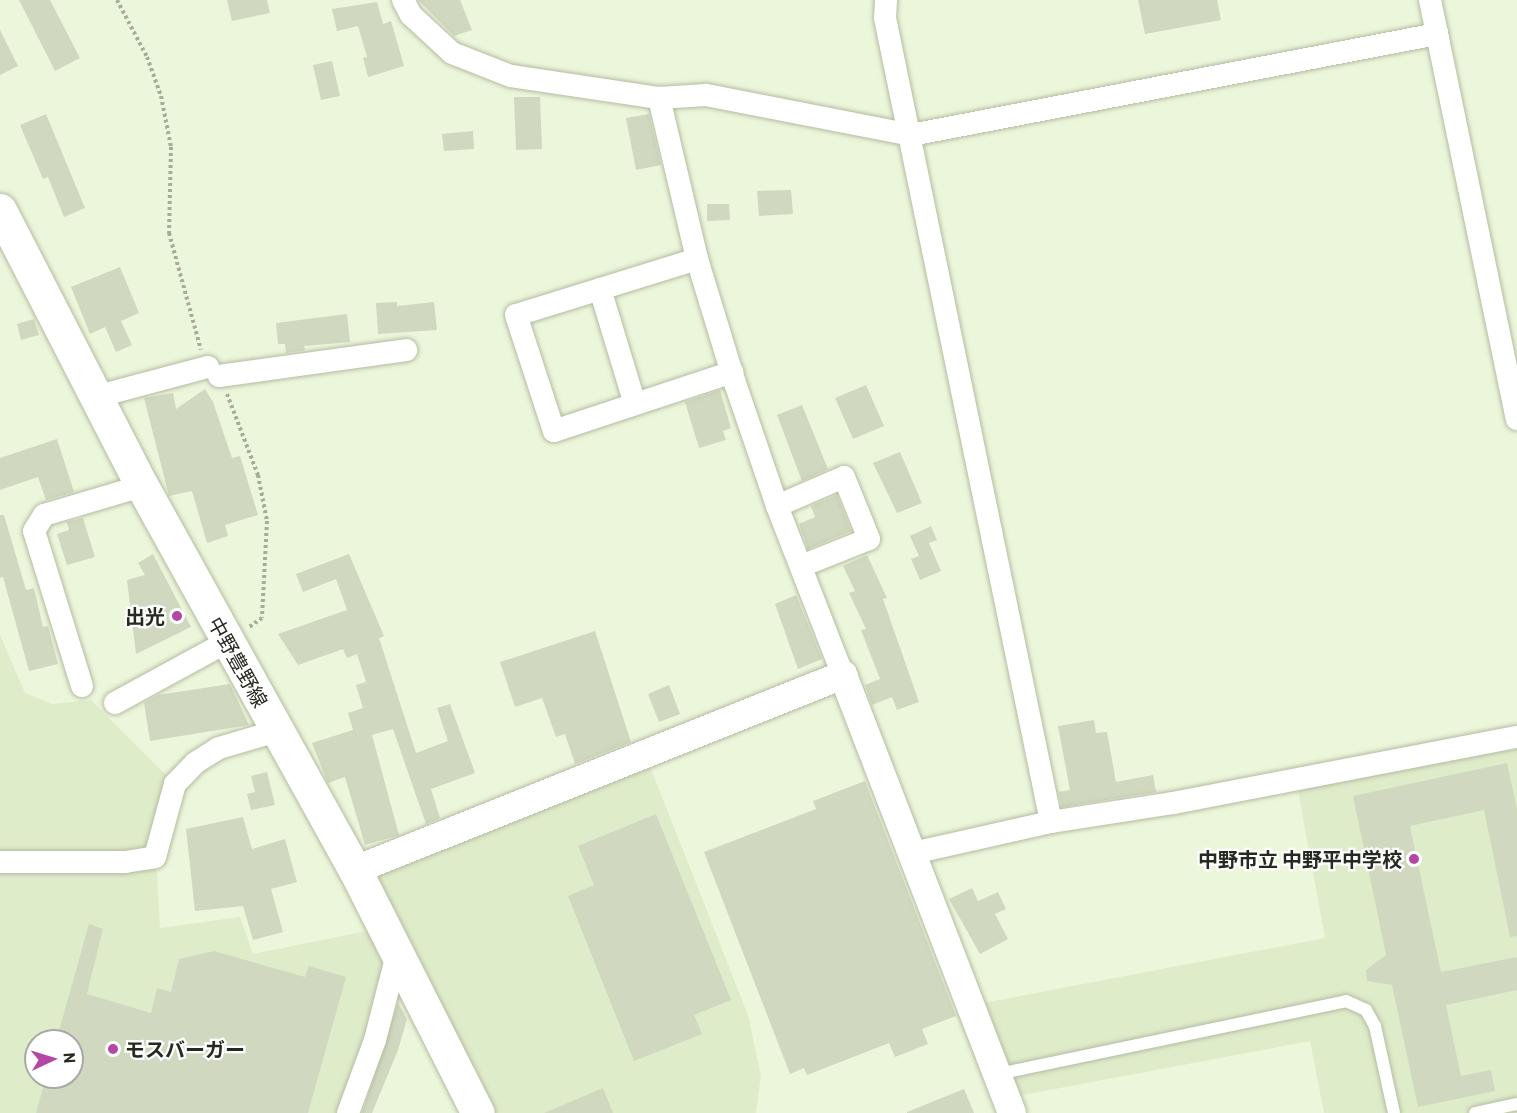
<!DOCTYPE html>
<html>
<head>
<meta charset="utf-8">
<style>
	body { margin:0 }
	#map { position:relative; width:1517px; height:1113px; overflow:hidden; background:#ecf6da; font-family:Barlow,"Noto Sans JP",sans-serif }
	div>[style] { position:absolute }
	.built>* { inset:0; background:#dfecca }
	.building>* { inset:0; background:#d0d9bf }
	.path>* { height:4px; margin-top:-2px; transform-origin:0; background:repeating-linear-gradient(90deg,#a5ac97 0 3px,transparent 0 6px) }
	.roads { filter:drop-shadow(0 0 2px #b3bca2) drop-shadow(0 0 2px #b3bca2) }
	.service>* { height:12px; margin:-6px; padding:0 6px; transform-origin:6px; border-radius:6px; background:#fff }
	.minor>* { height:22px; margin:-11px; padding:0 11px; transform-origin:11px; border-radius:11px; background:#fff }
	.tertiary>* { height:28px; margin:-14px; padding:0 14px; transform-origin:14px; border-radius:14px; background:#fff }
	.primary>* { height:33px; margin:-16.5px; padding:0 16.5px; transform-origin:16.5px; border-radius:16.5px; background:#fff }
	.dots>* { width:16px; height:16px; translate:-50% -50%; box-sizing:border-box; border:3px solid #fff; border-radius:50% }
	span { translate:-50% -50%; white-space:nowrap; text-align:center; line-height:1.15; -webkit-text-stroke:4.5px #fff; paint-order:stroke }
	.poi-label { font-size:20px; color:#25291f; font-weight:700 }
	.right { translate:-100% -50%; text-align:right }
	.left { translate:0 -50%; text-align:left }
	.street-label { font-size:20px; color:#25291f }
	.north { position:absolute; left:24px; top:1029px; width:60px; height:60px; box-sizing:border-box; background:#fff; border:2px solid #a8a9a5; border-radius:50%; rotate:86deg; font-size:16px; font-weight:700; line-height:24px; text-align:center; color:#25291f }
	.north::after { content:''; display:block; margin:auto; width:21px; height:27px; background:#b546a4; clip-path:polygon(50% 0,100% 100%,50% 72%,0 100%) }
</style>
</head>
<body>
<div id="map">
	<div class="built">
		<div style="clip-path:polygon(evenodd,0 635px,25px 693px,52px 704px,91px 700px,175px 784px,156px 857px,160px 928px,240px 917px,253px 954px,382px 928px,355px 870px,645px 754px,748px 1015px,761px 1076px,756px 1113px,478px 1113px,396px 958px,348px 1113px,0 1113px,0 635px,36px 1041px,72px 1041px,72px 1077px,36px 1077px,36px 1041px)"></div>
		<div style="clip-path:polygon(1517px 737px,1517px 1113px,1324px 1113px,1310px 1041px,1007px 1098px,973px 1005px,1325px 938px,1296px 780px)"></div>
	</div>
	<div class="building">
		<div style="clip-path:polygon(19px 0,50px 0,80px 58px,55px 71px)"></div>
		<div style="clip-path:polygon(227px 0,267px 0,270px 13px,232px 21px)"></div>
		<div style="clip-path:polygon(418px 0,460px 0,472px 30px,454px 36px)"></div>
		<div style="clip-path:polygon(1138px 0,1217px 0,1221px 20px,1145px 34px)"></div>
		<div style="clip-path:polygon(377px 2px,383px 24px,391px 21px,404px 66px,368px 77px,363px 58px,367px 57px,358px 26px,337px 31px,332px 9px)"></div>
		<div style="clip-path:polygon(0 30px,18px 66px,0 75px)"></div>
		<div style="clip-path:polygon(332px 61px,340px 96px,321px 100px,313px 65px)"></div>
		<div style="clip-path:polygon(514px 97px,540px 97px,542px 149px,516px 150px)"></div>
		<div style="clip-path:polygon(46px 114px,85px 208px,64px 217px,48px 177px,43px 179px,20px 125px)"></div>
		<div style="clip-path:polygon(649px 114px,661px 165px,636px 170px,626px 118px)"></div>
		<div style="clip-path:polygon(473px 131px,474px 149px,444px 151px,442px 134px)"></div>
		<div style="clip-path:polygon(791px 190px,793px 214px,759px 216px,757px 191px)"></div>
		<div style="clip-path:polygon(707px 204px,729px 204px,730px 220px,707px 221px)"></div>
		<div style="clip-path:polygon(120px 267px,139px 313px,121px 321px,132px 345px,116px 352px,105px 327px,90px 334px,71px 287px)"></div>
		<div style="clip-path:polygon(397px 302px,397px 306px,434px 302px,437px 330px,378px 334px,376px 303px)"></div>
		<div style="clip-path:polygon(347px 314px,350px 342px,304px 346px,305px 350px,286px 353px,285px 344px,278px 344px,276px 323px)"></div>
		<div style="clip-path:polygon(34px 319px,39px 335px,21px 340px,17px 324px)"></div>
		<div style="clip-path:polygon(866px 385px,884px 426px,853px 439px,835px 398px)"></div>
		<div style="clip-path:polygon(205px 389px,213px 402px,232px 458px,240px 456px,258px 515px,225px 525px,228px 536px,207px 543px,192px 491px,169px 496px,144px 398px,173px 393px,176px 409px)"></div>
		<div style="clip-path:polygon(720px 390px,731px 428px,723px 431px,726px 440px,699px 448px,685px 402px)"></div>
		<div style="clip-path:polygon(802px 405px,828px 469px,802px 481px,777px 415px)"></div>
		<div style="clip-path:polygon(57px 439px,74px 492px,46px 500px,38px 477px,0 490px,0 458px)"></div>
		<div style="clip-path:polygon(900px 452px,922px 503px,897px 513px,873px 463px)"></div>
		<div style="clip-path:polygon(837px 495px,851px 531px,808px 549px,799px 524px,815px 517px,811px 506px)"></div>
		<div style="clip-path:polygon(0 515px,4px 515px,26px 590px,34px 588px,43px 627px,48px 626px,58px 664px,29px 671px,3px 577px,0 578px)"></div>
		<div style="clip-path:polygon(83px 518px,95px 557px,67px 565px,57px 534px,69px 530px,67px 522px)"></div>
		<div style="clip-path:polygon(931px 526px,937px 540px,929px 543px,941px 571px,920px 580px,911px 559px,919px 556px,910px 536px)"></div>
		<div style="clip-path:polygon(153px 554px,191px 627px,136px 654px,127px 580px,145px 575px,138px 563px)"></div>
		<div style="clip-path:polygon(349px 554px,384px 636px,379px 638px,416px 753px,448px 741px,437px 708px,450px 704px,475px 773px,431px 789px,440px 818px,426px 824px,393px 729px,372px 735px,399px 835px,365px 845px,345px 777px,328px 783px,312px 743px,353px 730px,348px 713px,363px 708px,356px 685px,366px 682px,357px 654px,347px 658px,343px 649px,298px 665px,278px 634px,347px 610px,336px 579px,303px 592px,296px 574px)"></div>
		<div style="clip-path:polygon(867px 555px,887px 598px,883px 599px,919px 702px,897px 710px,892px 697px,872px 705px,865px 685px,880px 679px,861px 630px,866px 629px,849px 593px,855px 591px,843px 566px)"></div>
		<div style="clip-path:polygon(796px 595px,822px 659px,798px 669px,775px 604px)"></div>
		<div style="clip-path:polygon(595px 631px,631px 742px,575px 764px,565px 734px,556px 737px,542px 698px,515px 707px,500px 662px)"></div>
		<div style="clip-path:polygon(230px 684px,249px 725px,150px 741px,144px 703px,158px 695px)"></div>
		<div style="clip-path:polygon(669px 685px,680px 714px,659px 722px,648px 694px)"></div>
		<div style="clip-path:polygon(1094px 720px,1096px 733px,1107px 732px,1116px 782px,1153px 775px,1156px 792px,1062px 807px,1059px 792px,1070px 790px,1058px 726px)"></div>
		<div style="clip-path:polygon(1507px 763px,1517px 809px,1517px 936px,1510px 937px,1484px 810px,1410px 826px,1441px 972px,1517px 957px,1517px 990px,1446px 1005px,1461px 1076px,1491px 1070px,1495px 1091px,1418px 1107px,1392px 985px,1367px 981px,1366px 970px,1386px 955px,1353px 796px)"></div>
		<div style="clip-path:polygon(267px 772px,275px 805px,251px 810px,247px 794px,255px 792px,251px 776px)"></div>
		<div style="clip-path:polygon(865px 781px,956px 1016px,922px 1029px,928px 1044px,895px 1057px,889px 1043px,807px 1075px,804px 1068px,790px 1074px,704px 852px,816px 809px,813px 801px)"></div>
		<div style="clip-path:polygon(656px 814px,731px 1000px,694px 1015px,702px 1034px,634px 1061px,568px 896px,594px 885px,578px 846px)"></div>
		<div style="clip-path:polygon(243px 817px,252px 849px,285px 839px,297px 882px,271px 889px,283px 932px,253px 940px,243px 906px,195px 911px,186px 829px)"></div>
		<div style="clip-path:polygon(972px 888px,978px 901px,998px 892px,1006px 909px,995px 914px,1008px 939px,980px 954px,949px 899px)"></div>
		<div style="clip-path:polygon(89px 924px,103px 929px,87px 994px,151px 1013px,157px 988px,171px 992px,179px 959px,214px 951px,305px 977px,309px 966px,346px 977px,308px 1113px,36px 1113px,46px 1077px,72px 1077px,72px 1041px,56px 1041px)"></div>
		<div style="clip-path:polygon(398px 1003px,407px 1019px,398px 1050px,372px 1113px,362px 1113px)"></div>
		<div style="clip-path:polygon(603px 1088px,613px 1113px,544px 1113px)"></div>
		<div style="clip-path:polygon(964px 1089px,974px 1113px,907px 1113px,907px 1112px)"></div>
	</div>
	<div class="path">
		<div style="left:117px;top:0;width:64px;rotate:62.2deg"></div>
		<div style="left:147px;top:57px;width:41px;rotate:70.3deg"></div>
		<div style="left:161px;top:96px;width:52px;rotate:78.9deg"></div>
		<div style="left:171px;top:147px;width:86px;rotate:91.3deg"></div>
		<div style="left:169px;top:233px;width:121px;rotate:74.7deg"></div>
		<div style="left:227px;top:394px;width:87px;rotate:69.1deg"></div>
		<div style="left:258px;top:475px;width:47px;rotate:78.9deg"></div>
		<div style="left:267px;top:521px;width:97px;rotate:93deg"></div>
		<div style="left:262px;top:618px;width:16px;rotate:145deg"></div>
	</div>
	<div class="roads">
		<div class="service">
			<div style="left:998px;top:1074px;width:356px;rotate:-11.8deg"></div>
			<div style="left:1346px;top:1001px;width:22px;rotate:24deg"></div>
			<div style="left:1366px;top:1010px;width:18px;rotate:61deg"></div>
			<div style="left:1375px;top:1026px;width:89px;rotate:77.7deg"></div>
			<div style="left:1475px;top:1113px;width:43px;rotate:-12.1deg"></div>
		</div>
		<div class="minor">
			<div style="left:403px;top:0;width:17px;rotate:62deg"></div>
			<div style="left:411px;top:15px;width:56px;rotate:42.8deg"></div>
			<div style="left:452px;top:53px;width:63px;rotate:21.3deg"></div>
			<div style="left:511px;top:76px;width:150px;rotate:8.5deg"></div>
			<div style="left:659px;top:98px;width:47px;rotate:-3.7deg"></div>
			<div style="left:706px;top:95px;width:209px;rotate:11deg"></div>
			<div style="left:911px;top:135px;width:536px;rotate:-10.87deg"></div>
			<div style="left:886px;top:0;width:18px;rotate:93deg"></div>
			<div style="left:885px;top:18px;width:821px;rotate:78.33deg"></div>
			<div style="left:1430px;top:0;width:428px;rotate:78.3deg"></div>
			<div style="left:659px;top:98px;width:165px;rotate:76.7deg"></div>
			<div style="left:697px;top:259px;width:130px;rotate:73deg"></div>
			<div style="left:735px;top:383px;width:130px;rotate:71.1deg"></div>
			<div style="left:777px;top:506px;width:181px;rotate:68.7deg"></div>
			<div style="left:697px;top:259px;width:189px;rotate:162.8deg"></div>
			<div style="left:516px;top:315px;width:122px;rotate:71.9deg"></div>
			<div style="left:554px;top:431px;width:188px;rotate:-18.3deg"></div>
			<div style="left:600px;top:289px;width:120px;rotate:73.1deg"></div>
			<div style="left:219px;top:376px;width:189px;rotate:-7.9deg"></div>
			<div style="left:95px;top:397px;width:117px;rotate:-14.9deg"></div>
			<div style="left:777px;top:506px;width:73px;rotate:-23.4deg"></div>
			<div style="left:844px;top:477px;width:67px;rotate:68deg"></div>
			<div style="left:869px;top:539px;width:73px;rotate:158.3deg"></div>
			<div style="left:82px;top:686px;width:162px;rotate:-107.2deg"></div>
			<div style="left:34px;top:531px;width:19px;rotate:-58deg"></div>
			<div style="left:44px;top:515px;width:102px;rotate:-16.5deg"></div>
			<div style="left:115px;top:703px;width:128px;rotate:-28.6deg"></div>
			<div style="left:913px;top:853px;width:141px;rotate:-12.7deg"></div>
			<div style="left:1051px;top:822px;width:123px;rotate:-8.9deg"></div>
			<div style="left:1173px;top:803px;width:350px;rotate:-10.9deg"></div>
			<div style="left:0;top:862px;width:125px"></div>
			<div style="left:125px;top:862px;width:30px;rotate:-9deg"></div>
			<div style="left:155px;top:857px;width:76px;rotate:-74.7deg"></div>
			<div style="left:175px;top:784px;width:29px;rotate:-46deg"></div>
			<div style="left:195px;top:763px;width:28px;rotate:-32deg"></div>
			<div style="left:219px;top:748px;width:60px;rotate:-16.3deg"></div>
			<div style="left:348px;top:1113px;width:78px;rotate:-69.7deg"></div>
			<div style="left:375px;top:1040px;width:85px;rotate:-75.6deg"></div>
		</div>
		<div class="tertiary">
			<div style="left:355px;top:870px;width:526px;rotate:-21.78deg"></div>
			<div style="left:843px;top:675px;width:469px;rotate:68.9deg"></div>
		</div>
		<div class="primary">
			<div style="left:0;top:210px;width:310px;rotate:62.8deg"></div>
			<div style="left:142px;top:486px;width:439px;rotate:61deg"></div>
			<div style="left:355px;top:870px;width:272px;rotate:63.2deg"></div>
		</div>
	</div>
	<div class="dots">
		<div style="left:177px;top:616px;background:#b546a4"></div>
		<div style="left:1414px;top:859px;background:#b546a4"></div>
		<div style="left:113px;top:1049px;background:#b546a4"></div>
	</div>
	<div class="poi-label">
		<span class="right" style="left:165px;top:616px">出光</span>
		<span class="right" style="left:1402px;top:859px">中野市立 中野平中学校</span>
		<span class="left" style="left:125px;top:1049px">モスバーガー</span>
	</div>
	<div class="street-label">
		<span style="left:238px;top:662px;rotate:61deg">中野豊野線</span>
	</div>
	<div class="north">N</div>
</div>
</body>
</html>
